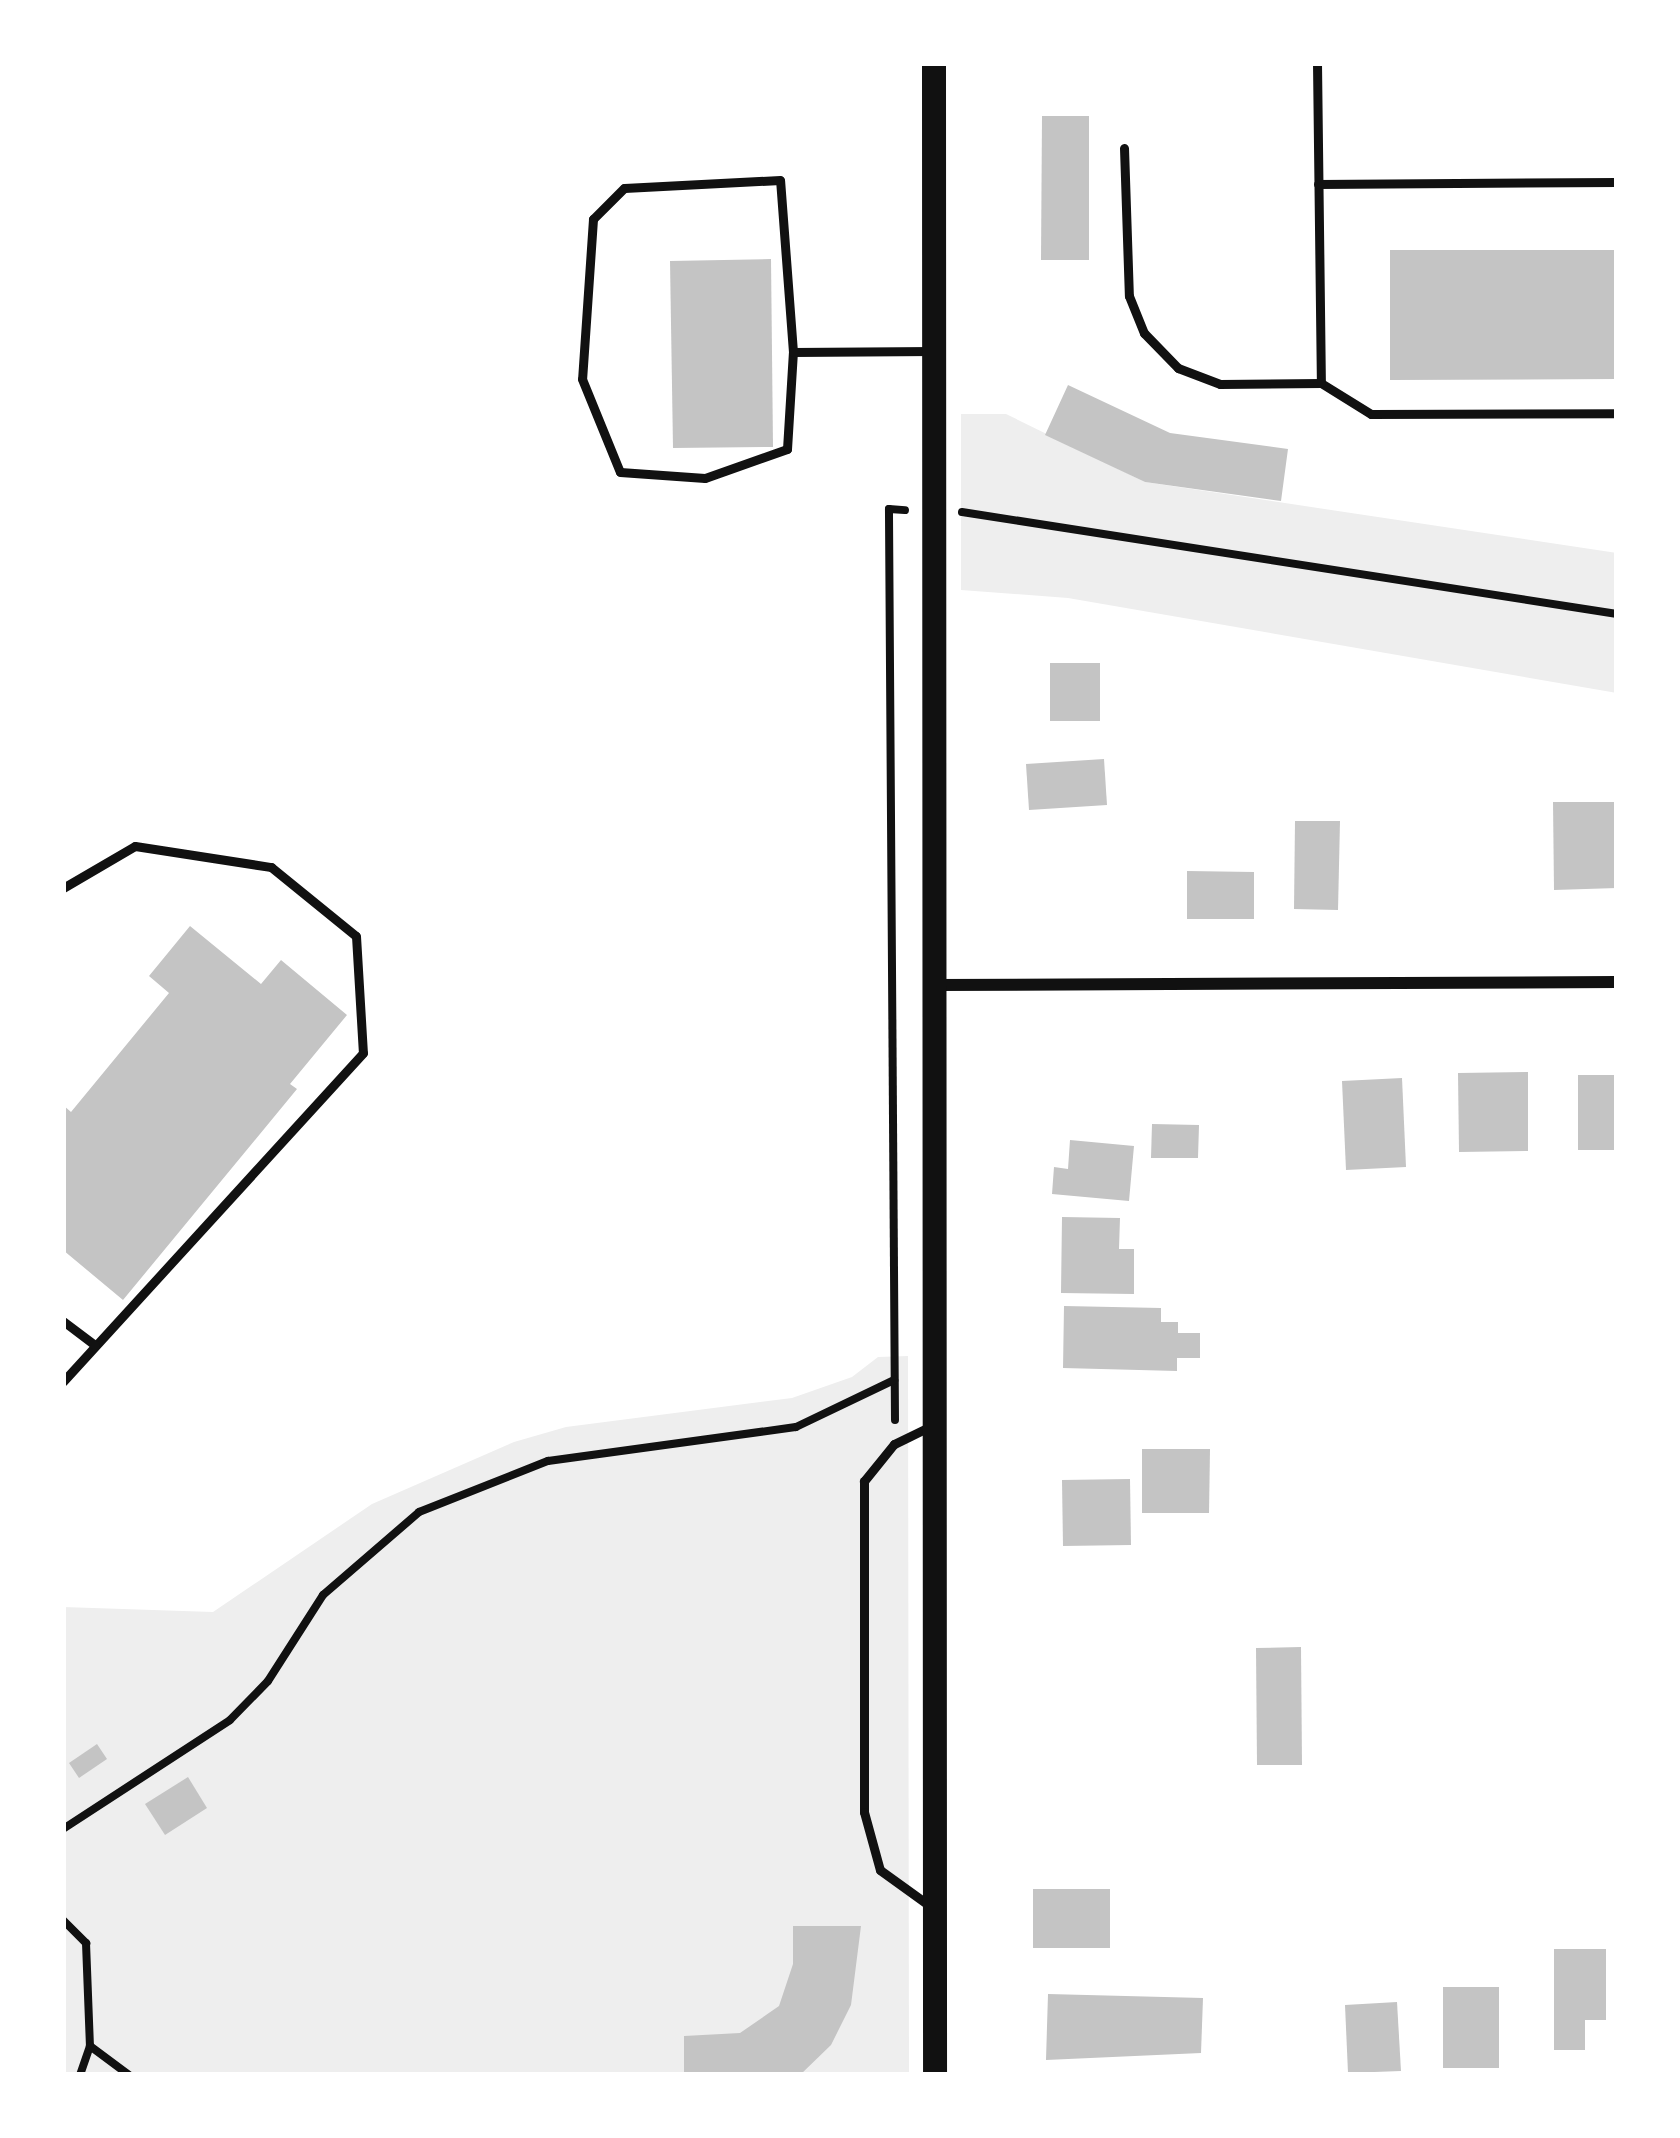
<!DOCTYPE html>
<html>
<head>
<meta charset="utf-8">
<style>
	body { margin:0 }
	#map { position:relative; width:1680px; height:2138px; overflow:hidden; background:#fff; font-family:"Nunito Sans",sans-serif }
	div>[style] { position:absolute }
	.green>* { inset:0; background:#eee }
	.building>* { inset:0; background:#c4c4c4 }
	.path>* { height:8px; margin:-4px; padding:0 4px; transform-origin:4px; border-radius:4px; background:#111 }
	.service>* { height:9px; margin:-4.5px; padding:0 4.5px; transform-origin:4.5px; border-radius:4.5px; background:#111 }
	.minor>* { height:12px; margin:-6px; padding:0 6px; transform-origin:6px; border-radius:6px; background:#111 }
	.secondary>* { height:24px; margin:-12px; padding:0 12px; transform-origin:12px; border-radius:12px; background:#111 }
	span { translate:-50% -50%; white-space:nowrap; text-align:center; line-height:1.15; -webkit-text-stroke:10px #fff; paint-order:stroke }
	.frame { position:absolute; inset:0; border:66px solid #fff; pointer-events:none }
</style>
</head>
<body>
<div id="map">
	<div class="green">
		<div style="clip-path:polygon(961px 414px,1006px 414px,1145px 482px,1617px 553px,1617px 693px,1068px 598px,961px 590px)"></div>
		<div style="clip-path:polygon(908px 1356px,909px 2075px,63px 2075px,63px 1607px,213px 1612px,372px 1504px,514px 1442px,566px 1427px,792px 1398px,852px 1377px,878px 1357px)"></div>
	</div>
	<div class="building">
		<div style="clip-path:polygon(1042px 116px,1089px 116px,1089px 260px,1041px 260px)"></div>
		<div style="clip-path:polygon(1390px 250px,1617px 250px,1617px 379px,1390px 380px)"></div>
		<div style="clip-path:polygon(771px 259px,773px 447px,673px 448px,670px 261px)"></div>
		<div style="clip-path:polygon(1068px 385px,1170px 433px,1288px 449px,1281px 501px,1145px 482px,1045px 435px)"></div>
		<div style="clip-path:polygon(1050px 663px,1100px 663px,1100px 721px,1050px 721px)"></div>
		<div style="clip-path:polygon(1104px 759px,1107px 805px,1029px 810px,1026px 764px)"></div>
		<div style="clip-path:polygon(1553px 802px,1617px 802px,1617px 888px,1554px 890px)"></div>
		<div style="clip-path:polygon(1295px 821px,1340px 821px,1338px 910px,1294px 909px)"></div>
		<div style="clip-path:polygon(1187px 871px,1254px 872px,1254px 919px,1187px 919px)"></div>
		<div style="clip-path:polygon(190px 926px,261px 984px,281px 960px,347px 1015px,290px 1084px,297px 1089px,123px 1300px,63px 1250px,63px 1105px,71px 1112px,169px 993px,149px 976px)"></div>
		<div style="clip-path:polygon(1528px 1072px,1528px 1151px,1459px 1152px,1458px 1073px)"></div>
		<div style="clip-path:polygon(1578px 1075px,1617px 1075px,1617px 1150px,1578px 1150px)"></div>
		<div style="clip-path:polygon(1402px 1078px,1406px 1167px,1346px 1170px,1342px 1081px)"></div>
		<div style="clip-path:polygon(1152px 1124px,1199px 1125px,1198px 1158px,1151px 1158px)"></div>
		<div style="clip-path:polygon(1070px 1140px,1134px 1146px,1129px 1201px,1052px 1194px,1054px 1167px,1068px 1169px)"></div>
		<div style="clip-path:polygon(1062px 1217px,1120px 1218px,1119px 1249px,1134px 1249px,1134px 1294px,1061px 1293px)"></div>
		<div style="clip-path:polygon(1064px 1306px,1161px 1308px,1161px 1322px,1178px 1322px,1178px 1333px,1200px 1333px,1200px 1358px,1177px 1358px,1177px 1371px,1063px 1368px)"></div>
		<div style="clip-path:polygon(1142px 1449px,1210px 1449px,1209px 1513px,1142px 1513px)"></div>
		<div style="clip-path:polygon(1130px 1479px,1131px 1545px,1063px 1546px,1062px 1480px)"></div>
		<div style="clip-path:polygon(1301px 1647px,1302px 1765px,1257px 1765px,1256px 1648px)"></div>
		<div style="clip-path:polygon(97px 1744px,107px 1759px,79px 1778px,69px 1763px)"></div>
		<div style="clip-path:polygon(188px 1777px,207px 1808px,165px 1835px,145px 1804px)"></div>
		<div style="clip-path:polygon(1033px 1889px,1110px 1889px,1110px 1948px,1033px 1948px)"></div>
		<div style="clip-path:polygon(793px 1926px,861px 1926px,851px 2005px,831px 2045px,800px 2075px,684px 2075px,684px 2036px,740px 2033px,779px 2006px,793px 1964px)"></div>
		<div style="clip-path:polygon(1554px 1949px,1606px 1949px,1606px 2020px,1585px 2020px,1585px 2050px,1554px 2050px)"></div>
		<div style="clip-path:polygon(1443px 1987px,1499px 1987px,1499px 2068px,1443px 2068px)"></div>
		<div style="clip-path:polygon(1048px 1994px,1203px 1998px,1201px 2053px,1046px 2060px)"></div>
		<div style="clip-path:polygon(1397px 2002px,1401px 2071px,1348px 2073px,1345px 2005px)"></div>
	</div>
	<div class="path">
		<div style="left:962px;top:512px;width:663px;rotate:8.85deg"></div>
		<div style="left:895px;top:1420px;width:911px;rotate:-90.38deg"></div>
		<div style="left:889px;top:509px;width:16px;rotate:4deg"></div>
		<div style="left:63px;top:1829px;width:199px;rotate:-33.1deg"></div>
		<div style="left:230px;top:1720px;width:54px;rotate:-45.7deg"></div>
		<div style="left:268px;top:1681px;width:102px;rotate:-57.4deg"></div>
		<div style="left:323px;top:1595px;width:127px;rotate:-40.8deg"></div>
		<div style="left:419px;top:1512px;width:139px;rotate:-21.6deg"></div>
		<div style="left:548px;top:1461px;width:250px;rotate:-7.8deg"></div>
		<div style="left:796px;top:1427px;width:109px;rotate:-25.6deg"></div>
		<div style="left:63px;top:1920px;width:33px;rotate:45deg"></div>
		<div style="left:86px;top:1943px;width:103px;rotate:87.8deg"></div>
		<div style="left:90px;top:2046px;width:31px;rotate:109deg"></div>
		<div style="left:90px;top:2046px;width:49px;rotate:36.6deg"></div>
	</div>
	<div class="service">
		<div style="left:1317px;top:63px;width:320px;rotate:89.3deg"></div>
		<div style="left:1321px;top:383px;width:59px;rotate:31.8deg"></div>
		<div style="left:1371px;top:414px;width:246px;rotate:-0.2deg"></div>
		<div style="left:1124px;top:148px;width:148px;rotate:88.1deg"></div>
		<div style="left:1129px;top:296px;width:40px;rotate:68deg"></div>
		<div style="left:1144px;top:333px;width:49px;rotate:45.8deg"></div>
		<div style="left:1178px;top:368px;width:45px;rotate:20.9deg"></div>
		<div style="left:1220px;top:384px;width:101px;rotate:-0.6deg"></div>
		<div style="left:1318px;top:184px;width:299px;rotate:-0.4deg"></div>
		<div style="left:793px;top:352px;width:172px;rotate:-94.3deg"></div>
		<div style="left:780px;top:180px;width:156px;rotate:177.1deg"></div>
		<div style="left:624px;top:188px;width:44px;rotate:135deg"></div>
		<div style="left:593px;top:219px;width:160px;rotate:93.9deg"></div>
		<div style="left:582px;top:379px;width:100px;rotate:67.8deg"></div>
		<div style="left:620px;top:472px;width:85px;rotate:4deg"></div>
		<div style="left:705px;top:478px;width:87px;rotate:-19.5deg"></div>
		<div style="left:787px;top:449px;width:97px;rotate:-86.5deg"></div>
		<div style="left:793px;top:352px;width:141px;rotate:-0.4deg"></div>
		<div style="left:63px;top:888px;width:83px;rotate:-30.3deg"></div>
		<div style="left:135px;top:846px;width:138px;rotate:8.8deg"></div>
		<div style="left:271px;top:867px;width:109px;rotate:39.1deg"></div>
		<div style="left:356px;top:936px;width:117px;rotate:86.6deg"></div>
		<div style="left:363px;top:1053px;width:445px;rotate:132.4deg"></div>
		<div style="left:63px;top:1321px;width:40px;rotate:37deg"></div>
		<div style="left:929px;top:1427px;width:39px;rotate:154deg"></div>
		<div style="left:894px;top:1444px;width:48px;rotate:129deg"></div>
		<div style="left:864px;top:1481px;width:331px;rotate:90deg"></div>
		<div style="left:864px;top:1812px;width:60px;rotate:74.6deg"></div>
		<div style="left:880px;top:1870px;width:62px;rotate:35.8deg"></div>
	</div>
	<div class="minor">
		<div style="left:935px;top:985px;width:682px;rotate:-0.25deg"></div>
	</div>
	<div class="secondary">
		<div style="left:934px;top:63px;width:2012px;rotate:89.97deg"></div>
	</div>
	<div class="frame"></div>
</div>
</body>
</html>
